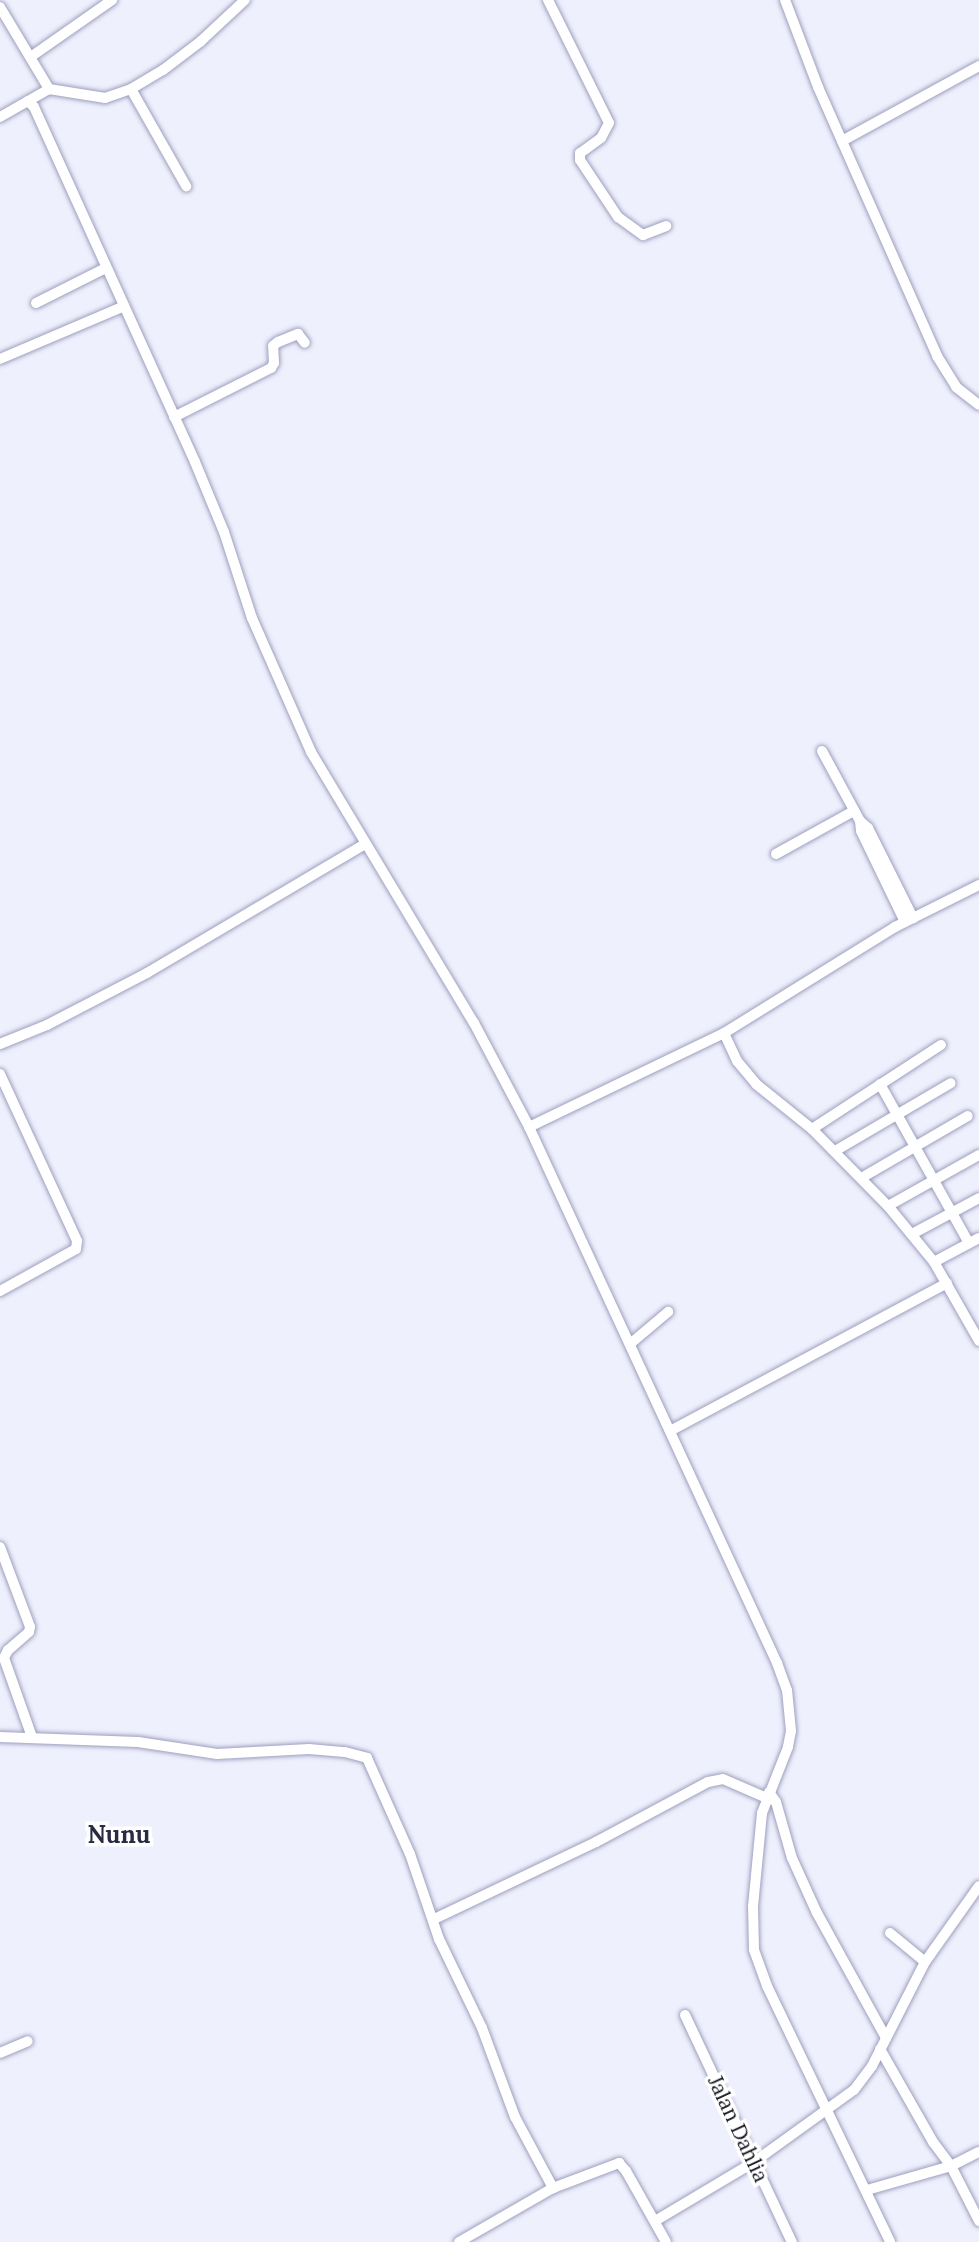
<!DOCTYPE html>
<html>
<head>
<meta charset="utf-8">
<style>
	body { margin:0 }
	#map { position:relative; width:979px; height:2242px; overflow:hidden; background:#eef0fd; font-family:Lora,serif }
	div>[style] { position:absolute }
	.roads { filter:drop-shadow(0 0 2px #9d9fbe) drop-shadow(0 0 2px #9d9fbe) }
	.minor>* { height:10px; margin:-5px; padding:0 5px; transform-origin:5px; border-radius:5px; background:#fff }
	span { translate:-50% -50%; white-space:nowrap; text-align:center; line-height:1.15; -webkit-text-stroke:7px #fff; paint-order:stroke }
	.street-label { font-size:21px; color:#0f0f1a }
	.quarter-label { font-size:24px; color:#292a43; font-weight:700 }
</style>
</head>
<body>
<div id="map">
	<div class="roads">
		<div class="minor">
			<div style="left:548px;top:0;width:137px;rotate:63.6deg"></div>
			<div style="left:609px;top:123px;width:17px;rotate:118deg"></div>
			<div style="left:601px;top:138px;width:26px;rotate:144deg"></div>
			<div style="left:580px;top:153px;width:7px;rotate:90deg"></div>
			<div style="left:580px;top:160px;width:69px;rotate:56.3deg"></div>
			<div style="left:618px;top:217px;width:31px;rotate:36deg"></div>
			<div style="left:643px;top:235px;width:25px;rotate:-21deg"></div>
			<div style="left:785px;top:0;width:93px;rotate:69.2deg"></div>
			<div style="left:818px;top:87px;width:294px;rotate:66.1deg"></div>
			<div style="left:937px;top:356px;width:36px;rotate:58deg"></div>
			<div style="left:956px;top:387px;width:29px;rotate:38deg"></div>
			<div style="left:0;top:7px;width:96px;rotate:59.1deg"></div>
			<div style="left:32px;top:56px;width:98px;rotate:-35deg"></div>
			<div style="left:131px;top:89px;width:112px;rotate:60.4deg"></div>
			<div style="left:28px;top:101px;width:8px;rotate:45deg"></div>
			<div style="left:34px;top:107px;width:390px;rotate:65.6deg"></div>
			<div style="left:195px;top:462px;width:76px;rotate:67.5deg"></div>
			<div style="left:224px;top:532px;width:90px;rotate:72deg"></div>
			<div style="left:252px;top:618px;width:146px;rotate:66.2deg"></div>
			<div style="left:311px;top:752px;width:316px;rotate:59deg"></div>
			<div style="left:474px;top:1023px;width:118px;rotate:62.1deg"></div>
			<div style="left:529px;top:1127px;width:591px;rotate:65.17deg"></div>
			<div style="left:777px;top:1663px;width:29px;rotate:70deg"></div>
			<div style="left:787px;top:1690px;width:41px;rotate:84.4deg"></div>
			<div style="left:791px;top:1731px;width:16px;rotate:101deg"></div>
			<div style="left:788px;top:1747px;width:71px;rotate:111.5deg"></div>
			<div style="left:762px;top:1813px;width:93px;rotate:95.5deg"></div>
			<div style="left:753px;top:1906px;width:44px;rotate:88.7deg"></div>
			<div style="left:754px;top:1950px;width:38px;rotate:70deg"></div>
			<div style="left:767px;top:1986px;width:284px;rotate:64.3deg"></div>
			<div style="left:0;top:117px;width:56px;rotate:-29.7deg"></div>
			<div style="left:49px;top:89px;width:57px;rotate:9.1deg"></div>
			<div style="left:105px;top:98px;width:28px;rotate:-19deg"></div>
			<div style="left:131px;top:89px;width:37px;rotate:-31deg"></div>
			<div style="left:163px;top:70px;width:48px;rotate:-37.3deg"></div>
			<div style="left:201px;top:41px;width:60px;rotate:-43deg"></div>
			<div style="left:842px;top:141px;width:156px;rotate:-28.7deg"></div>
			<div style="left:36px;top:303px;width:78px;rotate:-26.6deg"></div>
			<div style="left:0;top:359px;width:135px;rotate:-23.1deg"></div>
			<div style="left:174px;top:417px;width:109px;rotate:-26.8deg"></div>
			<div style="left:271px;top:368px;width:6px;rotate:-59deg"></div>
			<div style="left:274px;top:363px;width:17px;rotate:-93deg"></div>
			<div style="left:273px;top:346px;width:6px;rotate:-39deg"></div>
			<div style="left:278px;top:342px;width:22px;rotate:-22deg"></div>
			<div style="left:298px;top:334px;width:11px;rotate:52deg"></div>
			<div style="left:822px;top:751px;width:80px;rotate:61.5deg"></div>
			<div style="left:860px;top:821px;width:10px;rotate:84deg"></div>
			<div style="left:861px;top:831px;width:101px;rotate:64.2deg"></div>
			<div style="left:860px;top:821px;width:11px;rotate:41deg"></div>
			<div style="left:868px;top:828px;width:101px;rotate:63.4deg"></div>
			<div style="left:776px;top:854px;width:89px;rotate:-28.9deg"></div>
			<div style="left:724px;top:1033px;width:31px;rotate:65deg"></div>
			<div style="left:737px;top:1061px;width:30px;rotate:50deg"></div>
			<div style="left:756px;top:1084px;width:72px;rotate:38.8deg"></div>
			<div style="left:812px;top:1129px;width:108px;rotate:45.4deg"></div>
			<div style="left:888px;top:1206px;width:72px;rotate:50.6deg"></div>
			<div style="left:934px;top:1262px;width:91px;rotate:60.3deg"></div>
			<div style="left:0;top:1044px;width:51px;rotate:-22deg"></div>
			<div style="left:47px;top:1025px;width:113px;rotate:-27.5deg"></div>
			<div style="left:147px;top:973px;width:253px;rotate:-30.6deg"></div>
			<div style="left:0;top:1074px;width:184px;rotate:65.2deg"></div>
			<div style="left:77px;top:1241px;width:8px;rotate:97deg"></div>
			<div style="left:76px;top:1249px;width:87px;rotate:151.1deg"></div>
			<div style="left:880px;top:1084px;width:182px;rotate:60.8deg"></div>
			<div style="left:529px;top:1127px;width:216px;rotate:-25.7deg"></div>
			<div style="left:724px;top:1033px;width:201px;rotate:-31.8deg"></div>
			<div style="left:895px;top:927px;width:94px;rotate:-26.6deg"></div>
			<div style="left:812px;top:1129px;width:154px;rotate:-33.1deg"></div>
			<div style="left:835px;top:1151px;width:134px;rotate:-30.4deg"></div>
			<div style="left:863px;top:1177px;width:121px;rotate:-30.2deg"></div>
			<div style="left:888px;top:1206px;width:104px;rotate:-29.3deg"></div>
			<div style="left:912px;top:1234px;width:76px;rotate:-28.2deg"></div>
			<div style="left:934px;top:1262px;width:51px;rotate:-28.1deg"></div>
			<div style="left:630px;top:1344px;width:50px;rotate:-40.1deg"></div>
			<div style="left:670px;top:1431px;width:314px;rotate:-28.1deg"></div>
			<div style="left:0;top:1547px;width:85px;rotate:69.4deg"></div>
			<div style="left:30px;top:1627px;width:5px;rotate:101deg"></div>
			<div style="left:29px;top:1632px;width:28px;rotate:139deg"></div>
			<div style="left:8px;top:1650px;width:9px;rotate:117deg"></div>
			<div style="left:4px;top:1658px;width:84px;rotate:70.5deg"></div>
			<div style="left:0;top:1737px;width:138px;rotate:2.1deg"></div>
			<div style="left:138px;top:1742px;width:80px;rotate:8.6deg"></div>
			<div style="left:217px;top:1754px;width:92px;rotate:-3.1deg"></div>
			<div style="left:309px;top:1749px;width:36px;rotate:5deg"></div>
			<div style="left:345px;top:1752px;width:23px;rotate:15deg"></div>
			<div style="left:367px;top:1758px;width:105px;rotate:65.9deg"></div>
			<div style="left:410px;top:1854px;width:90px;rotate:71.2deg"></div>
			<div style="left:439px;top:1939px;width:99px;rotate:64.2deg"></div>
			<div style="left:482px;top:2028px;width:95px;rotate:69.7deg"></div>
			<div style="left:515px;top:2117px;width:81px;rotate:61.8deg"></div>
			<div style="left:769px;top:1792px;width:12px;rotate:55deg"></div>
			<div style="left:776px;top:1802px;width:58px;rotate:74.1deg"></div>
			<div style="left:792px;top:1858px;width:60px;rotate:65.6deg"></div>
			<div style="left:817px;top:1913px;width:143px;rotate:61.1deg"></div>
			<div style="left:434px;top:1919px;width:179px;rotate:-25.4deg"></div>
			<div style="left:596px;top:1842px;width:127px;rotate:-28.2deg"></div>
			<div style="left:708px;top:1782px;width:15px;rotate:-11deg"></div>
			<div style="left:723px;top:1779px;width:48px;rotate:23.4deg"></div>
			<div style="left:890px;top:1933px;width:45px;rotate:39.6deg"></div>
			<div style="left:685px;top:2015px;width:251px;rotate:64.8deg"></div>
			<div style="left:880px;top:2049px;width:107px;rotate:60.3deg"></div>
			<div style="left:933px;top:2142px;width:30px;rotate:53deg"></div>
			<div style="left:951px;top:2166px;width:62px;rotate:63deg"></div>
			<div style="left:0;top:2053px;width:30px;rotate:-23deg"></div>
			<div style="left:867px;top:2190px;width:87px;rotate:-15.9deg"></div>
			<div style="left:951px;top:2166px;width:31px;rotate:-27deg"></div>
			<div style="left:655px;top:2221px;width:115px;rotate:-30.8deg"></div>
			<div style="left:754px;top:2162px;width:123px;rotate:-35.8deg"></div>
			<div style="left:854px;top:2090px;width:30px;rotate:-53deg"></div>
			<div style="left:872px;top:2066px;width:117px;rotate:-63deg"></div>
			<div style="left:925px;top:1962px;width:93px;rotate:-54.6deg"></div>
			<div style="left:459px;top:2242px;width:108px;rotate:-29.9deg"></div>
			<div style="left:553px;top:2188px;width:71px;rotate:-20.7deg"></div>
			<div style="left:619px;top:2163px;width:11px;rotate:49deg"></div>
			<div style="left:626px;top:2171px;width:81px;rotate:60.6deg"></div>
		</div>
	</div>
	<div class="street-label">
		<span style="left:738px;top:2129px;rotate:65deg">Jalan Dahlia</span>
	</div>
	<div class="quarter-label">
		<span style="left:119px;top:1835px">Nunu</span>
	</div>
</div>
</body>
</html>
